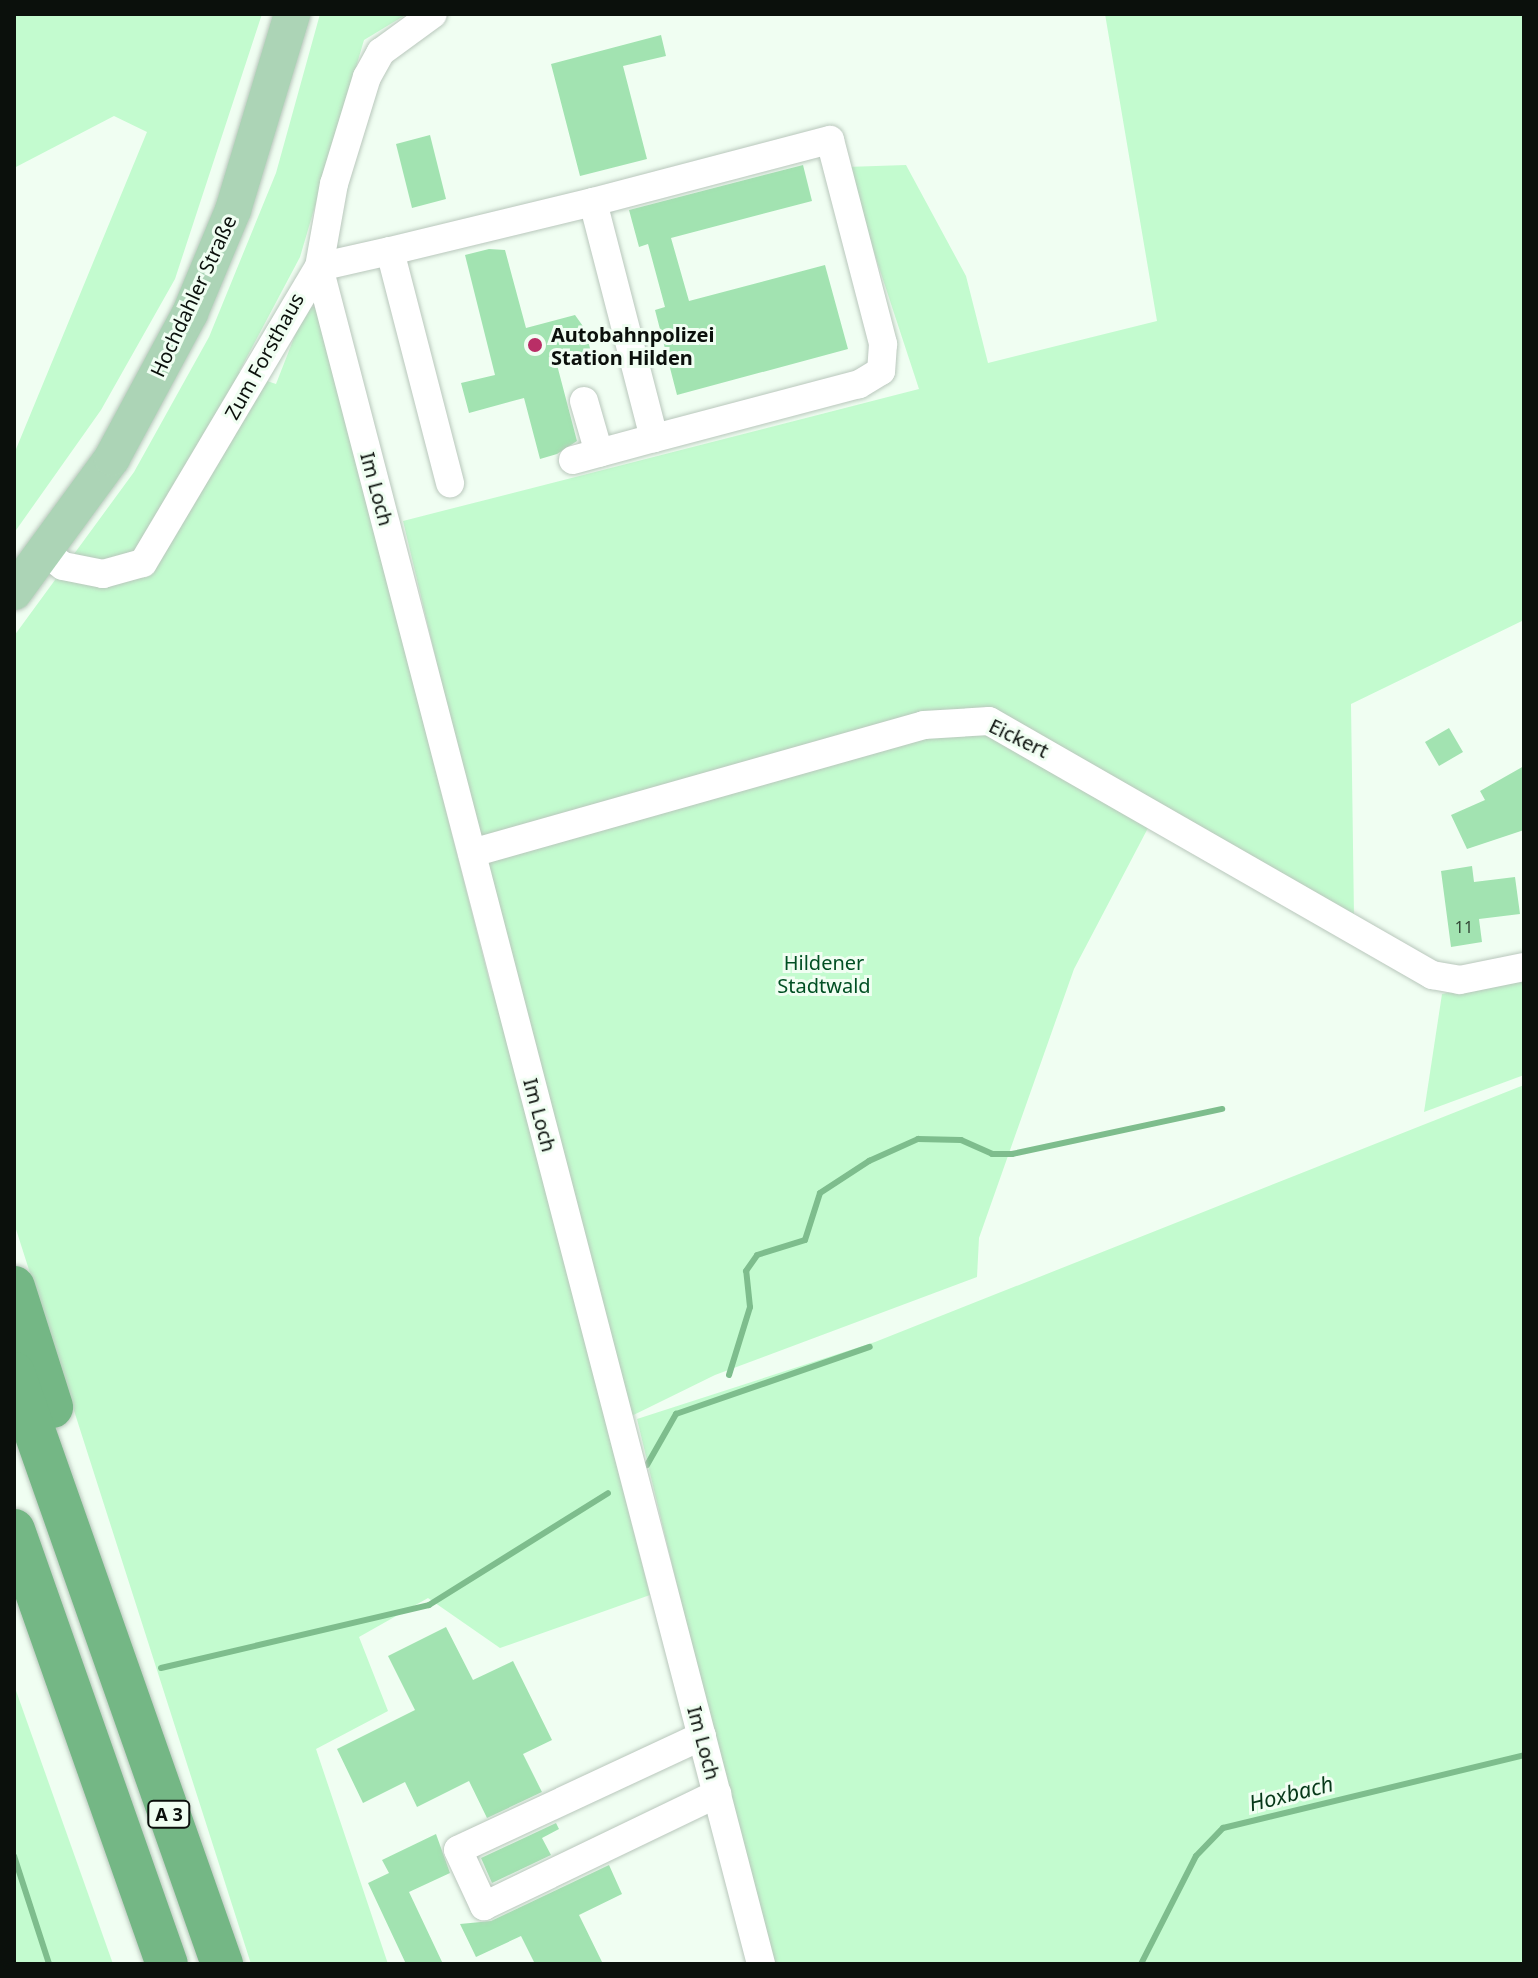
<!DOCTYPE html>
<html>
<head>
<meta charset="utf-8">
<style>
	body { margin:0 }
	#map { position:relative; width:1538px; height:1978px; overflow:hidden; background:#f0fef2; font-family:"Noto Sans",sans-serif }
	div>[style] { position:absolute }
	.green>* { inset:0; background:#c3fbcf }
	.stream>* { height:6px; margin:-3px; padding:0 3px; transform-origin:3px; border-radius:3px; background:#7ebd8d }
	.building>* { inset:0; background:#a2e3b1 }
	.roads { filter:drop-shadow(0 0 2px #b9c7bc) drop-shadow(0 0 2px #b9c7bc) }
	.minor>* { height:28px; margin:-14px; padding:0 14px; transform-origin:14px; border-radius:14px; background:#fff }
	.major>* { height:36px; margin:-18px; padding:0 18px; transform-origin:18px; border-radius:18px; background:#acd4b6 }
	.highway>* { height:42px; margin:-21px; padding:0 21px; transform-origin:21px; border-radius:21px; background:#74b785 }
	.dots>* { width:22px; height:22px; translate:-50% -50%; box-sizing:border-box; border:4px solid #f0fef2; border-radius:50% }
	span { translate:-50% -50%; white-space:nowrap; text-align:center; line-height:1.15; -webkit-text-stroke:6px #f0fef2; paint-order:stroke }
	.number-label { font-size:16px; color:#314535 }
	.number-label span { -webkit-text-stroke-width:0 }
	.shield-label span { padding:2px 6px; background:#f0fef2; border:2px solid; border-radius:6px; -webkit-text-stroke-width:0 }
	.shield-label { font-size:18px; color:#0b100c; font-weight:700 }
	.street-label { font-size:20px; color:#0b100c }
	.poi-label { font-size:20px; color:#0b100c; font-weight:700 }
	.left { translate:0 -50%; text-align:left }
	.park-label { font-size:20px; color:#004f23 }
	.water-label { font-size:22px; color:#063819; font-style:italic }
	.frame { position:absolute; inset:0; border:16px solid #0b100c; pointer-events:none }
</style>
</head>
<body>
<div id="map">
	<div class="green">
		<div style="clip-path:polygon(14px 14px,262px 14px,175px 279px,101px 410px,14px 533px,14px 454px,147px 132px,114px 116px,14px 168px)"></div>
		<div style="clip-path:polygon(320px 14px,407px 14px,364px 40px,300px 257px,239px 372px,276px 384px,306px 307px,317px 307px,492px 991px,514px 987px,403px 521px,919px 389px,846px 167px,906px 165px,966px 276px,988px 363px,1157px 321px,1105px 14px,1524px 14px,1524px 620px,1351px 704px,1354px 916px,1159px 807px,1074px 969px,979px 1238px,977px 1277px,715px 1375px,607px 1428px,650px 1595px,500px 1648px,428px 1598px,359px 1637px,388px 1711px,316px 1749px,388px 1964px,251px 1964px,14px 1223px,14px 636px,134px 472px,209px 337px,276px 173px)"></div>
		<div style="clip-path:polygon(1524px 977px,1524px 1075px,1424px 1112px,1442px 994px)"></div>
		<div style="clip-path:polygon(1524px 1085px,1524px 1964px,768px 1964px,637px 1419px,875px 1342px)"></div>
		<div style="clip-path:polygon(14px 1685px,113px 1964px,14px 1964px)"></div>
	</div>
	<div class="stream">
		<div style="left:729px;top:1375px;width:71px;rotate:-72.8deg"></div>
		<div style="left:750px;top:1307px;width:36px;rotate:-96deg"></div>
		<div style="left:746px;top:1271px;width:19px;rotate:-55deg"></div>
		<div style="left:757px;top:1255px;width:50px;rotate:-17.4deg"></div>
		<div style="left:805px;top:1240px;width:49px;rotate:-72.3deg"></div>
		<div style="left:820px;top:1193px;width:59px;rotate:-33.1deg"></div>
		<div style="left:869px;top:1161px;width:54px;rotate:-24.2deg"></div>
		<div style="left:918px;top:1139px;width:43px;rotate:1.3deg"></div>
		<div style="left:961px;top:1140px;width:34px;rotate:24deg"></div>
		<div style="left:992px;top:1154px;width:20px"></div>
		<div style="left:1012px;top:1154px;width:215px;rotate:-12.1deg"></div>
		<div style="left:647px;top:1465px;width:59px;rotate:-60.4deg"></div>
		<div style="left:676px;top:1414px;width:205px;rotate:-19.1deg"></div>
		<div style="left:161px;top:1668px;width:275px;rotate:-13.2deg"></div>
		<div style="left:429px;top:1605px;width:211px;rotate:-32deg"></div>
		<div style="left:14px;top:1856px;width:114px;rotate:72deg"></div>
		<div style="left:1141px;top:1964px;width:121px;rotate:-63deg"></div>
		<div style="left:1196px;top:1856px;width:39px;rotate:-46deg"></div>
		<div style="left:1223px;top:1828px;width:310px;rotate:-13.6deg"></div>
	</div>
	<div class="building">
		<div style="clip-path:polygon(661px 35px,666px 56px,623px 66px,647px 159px,580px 176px,551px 64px)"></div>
		<div style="clip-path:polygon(430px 135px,446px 199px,412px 208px,396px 144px)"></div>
		<div style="clip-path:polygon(803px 165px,812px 201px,671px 238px,689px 301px,825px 265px,848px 349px,677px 395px,655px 310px,665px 307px,648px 244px,639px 247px,629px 210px)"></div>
		<div style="clip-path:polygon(489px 249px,505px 250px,526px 328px,575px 315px,585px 329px,591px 352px,556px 361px,577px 441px,557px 454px,540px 459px,524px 398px,469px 413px,461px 383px,495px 375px,465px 255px)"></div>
		<div style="clip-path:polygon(1449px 728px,1463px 752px,1439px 766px,1425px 742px)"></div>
		<div style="clip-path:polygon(1524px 766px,1524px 830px,1467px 849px,1451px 815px,1485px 800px,1480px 791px)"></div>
		<div style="clip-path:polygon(1472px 866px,1474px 882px,1515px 877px,1520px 914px,1479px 919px,1482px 942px,1451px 947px,1441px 871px)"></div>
		<div style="clip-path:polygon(446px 1627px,473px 1680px,513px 1661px,552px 1740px,523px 1754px,542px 1792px,487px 1818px,469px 1781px,417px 1807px,405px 1782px,363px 1803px,337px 1749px,415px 1710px,388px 1656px)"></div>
		<div style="clip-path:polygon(556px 1823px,559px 1829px,542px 1838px,551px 1855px,492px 1883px,481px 1858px)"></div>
		<div style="clip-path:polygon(436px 1834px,450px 1873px,409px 1892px,443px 1964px,406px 1964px,368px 1883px,389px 1873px,382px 1860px)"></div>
		<div style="clip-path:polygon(609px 1865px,622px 1894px,579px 1915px,603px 1964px,535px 1964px,521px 1936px,476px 1957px,460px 1924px,491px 1921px)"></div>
	</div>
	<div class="roads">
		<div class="minor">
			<div style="left:593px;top:202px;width:245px;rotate:-14.7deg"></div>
			<div style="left:830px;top:140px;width:211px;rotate:75.4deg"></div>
			<div style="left:883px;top:344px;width:27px;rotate:94deg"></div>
			<div style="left:881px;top:371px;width:26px;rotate:149deg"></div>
			<div style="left:859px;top:384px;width:212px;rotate:165.2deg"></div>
			<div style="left:390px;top:251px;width:209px;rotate:-13.6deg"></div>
			<div style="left:593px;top:202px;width:244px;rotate:75.5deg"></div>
			<div style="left:654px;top:438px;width:84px;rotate:164.8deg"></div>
			<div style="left:319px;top:267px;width:1754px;rotate:75.4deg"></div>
			<div style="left:319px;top:267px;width:73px;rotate:-12.7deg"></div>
			<div style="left:390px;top:251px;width:240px;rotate:75.5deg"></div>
			<div style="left:584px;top:401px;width:54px;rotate:73.9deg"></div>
			<div style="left:43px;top:551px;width:25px;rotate:37deg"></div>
			<div style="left:63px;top:566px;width:41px;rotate:11.3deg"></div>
			<div style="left:103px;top:574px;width:41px;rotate:-15.4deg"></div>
			<div style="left:143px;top:563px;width:344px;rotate:-59.3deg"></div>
			<div style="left:319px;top:267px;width:84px;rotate:-79.8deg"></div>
			<div style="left:334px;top:184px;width:112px;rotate:-72.9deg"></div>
			<div style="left:367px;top:77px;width:29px;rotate:-61deg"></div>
			<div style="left:381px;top:52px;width:64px;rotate:-36.2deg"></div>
			<div style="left:472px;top:853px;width:470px;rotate:-15.8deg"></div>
			<div style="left:924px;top:725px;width:65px;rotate:-3.5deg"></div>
			<div style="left:989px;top:721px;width:511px;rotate:29.83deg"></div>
			<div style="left:1432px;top:975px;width:28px;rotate:10deg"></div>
			<div style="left:1460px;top:980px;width:65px;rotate:-11.5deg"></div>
			<div style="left:702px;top:1736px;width:269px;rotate:155deg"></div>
			<div style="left:458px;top:1850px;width:62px;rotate:65.1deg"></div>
			<div style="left:484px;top:1906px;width:259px;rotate:-25.7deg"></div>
		</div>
		<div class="major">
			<div style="left:14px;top:592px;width:166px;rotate:-53.8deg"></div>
			<div style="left:112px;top:458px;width:165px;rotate:-61.7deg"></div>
			<div style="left:190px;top:313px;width:112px;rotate:-67.3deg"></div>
			<div style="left:233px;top:210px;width:205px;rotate:-73.2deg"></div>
		</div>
		<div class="highway">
			<div style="left:14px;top:1287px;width:126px;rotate:72.4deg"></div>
			<div style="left:14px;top:1373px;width:627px;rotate:70.61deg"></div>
			<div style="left:14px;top:1530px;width:460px;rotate:70.6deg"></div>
		</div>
	</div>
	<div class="dots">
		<div style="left:535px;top:345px;background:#b92e66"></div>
	</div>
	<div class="number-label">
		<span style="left:1464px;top:927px">11</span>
	</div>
	<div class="shield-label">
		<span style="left:169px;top:1814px">A 3</span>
	</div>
	<div class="street-label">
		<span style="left:193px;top:296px;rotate:-65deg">Hochdahler Straße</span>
		<span style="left:264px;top:356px;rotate:-61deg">Zum Forsthaus</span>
		<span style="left:377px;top:489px;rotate:75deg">Im Loch</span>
		<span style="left:1019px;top:738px;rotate:26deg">Eickert</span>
		<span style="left:540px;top:1115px;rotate:75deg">Im Loch</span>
		<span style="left:704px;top:1743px;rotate:75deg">Im Loch</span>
	</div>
	<div class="poi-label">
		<span class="left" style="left:551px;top:346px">Autobahnpolizei<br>Station Hilden</span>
	</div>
	<div class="park-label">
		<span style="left:824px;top:974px">Hildener<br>Stadtwald</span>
	</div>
	<div class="water-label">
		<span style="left:1291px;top:1793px;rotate:-14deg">Hoxbach</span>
	</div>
	<div class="frame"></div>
</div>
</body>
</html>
